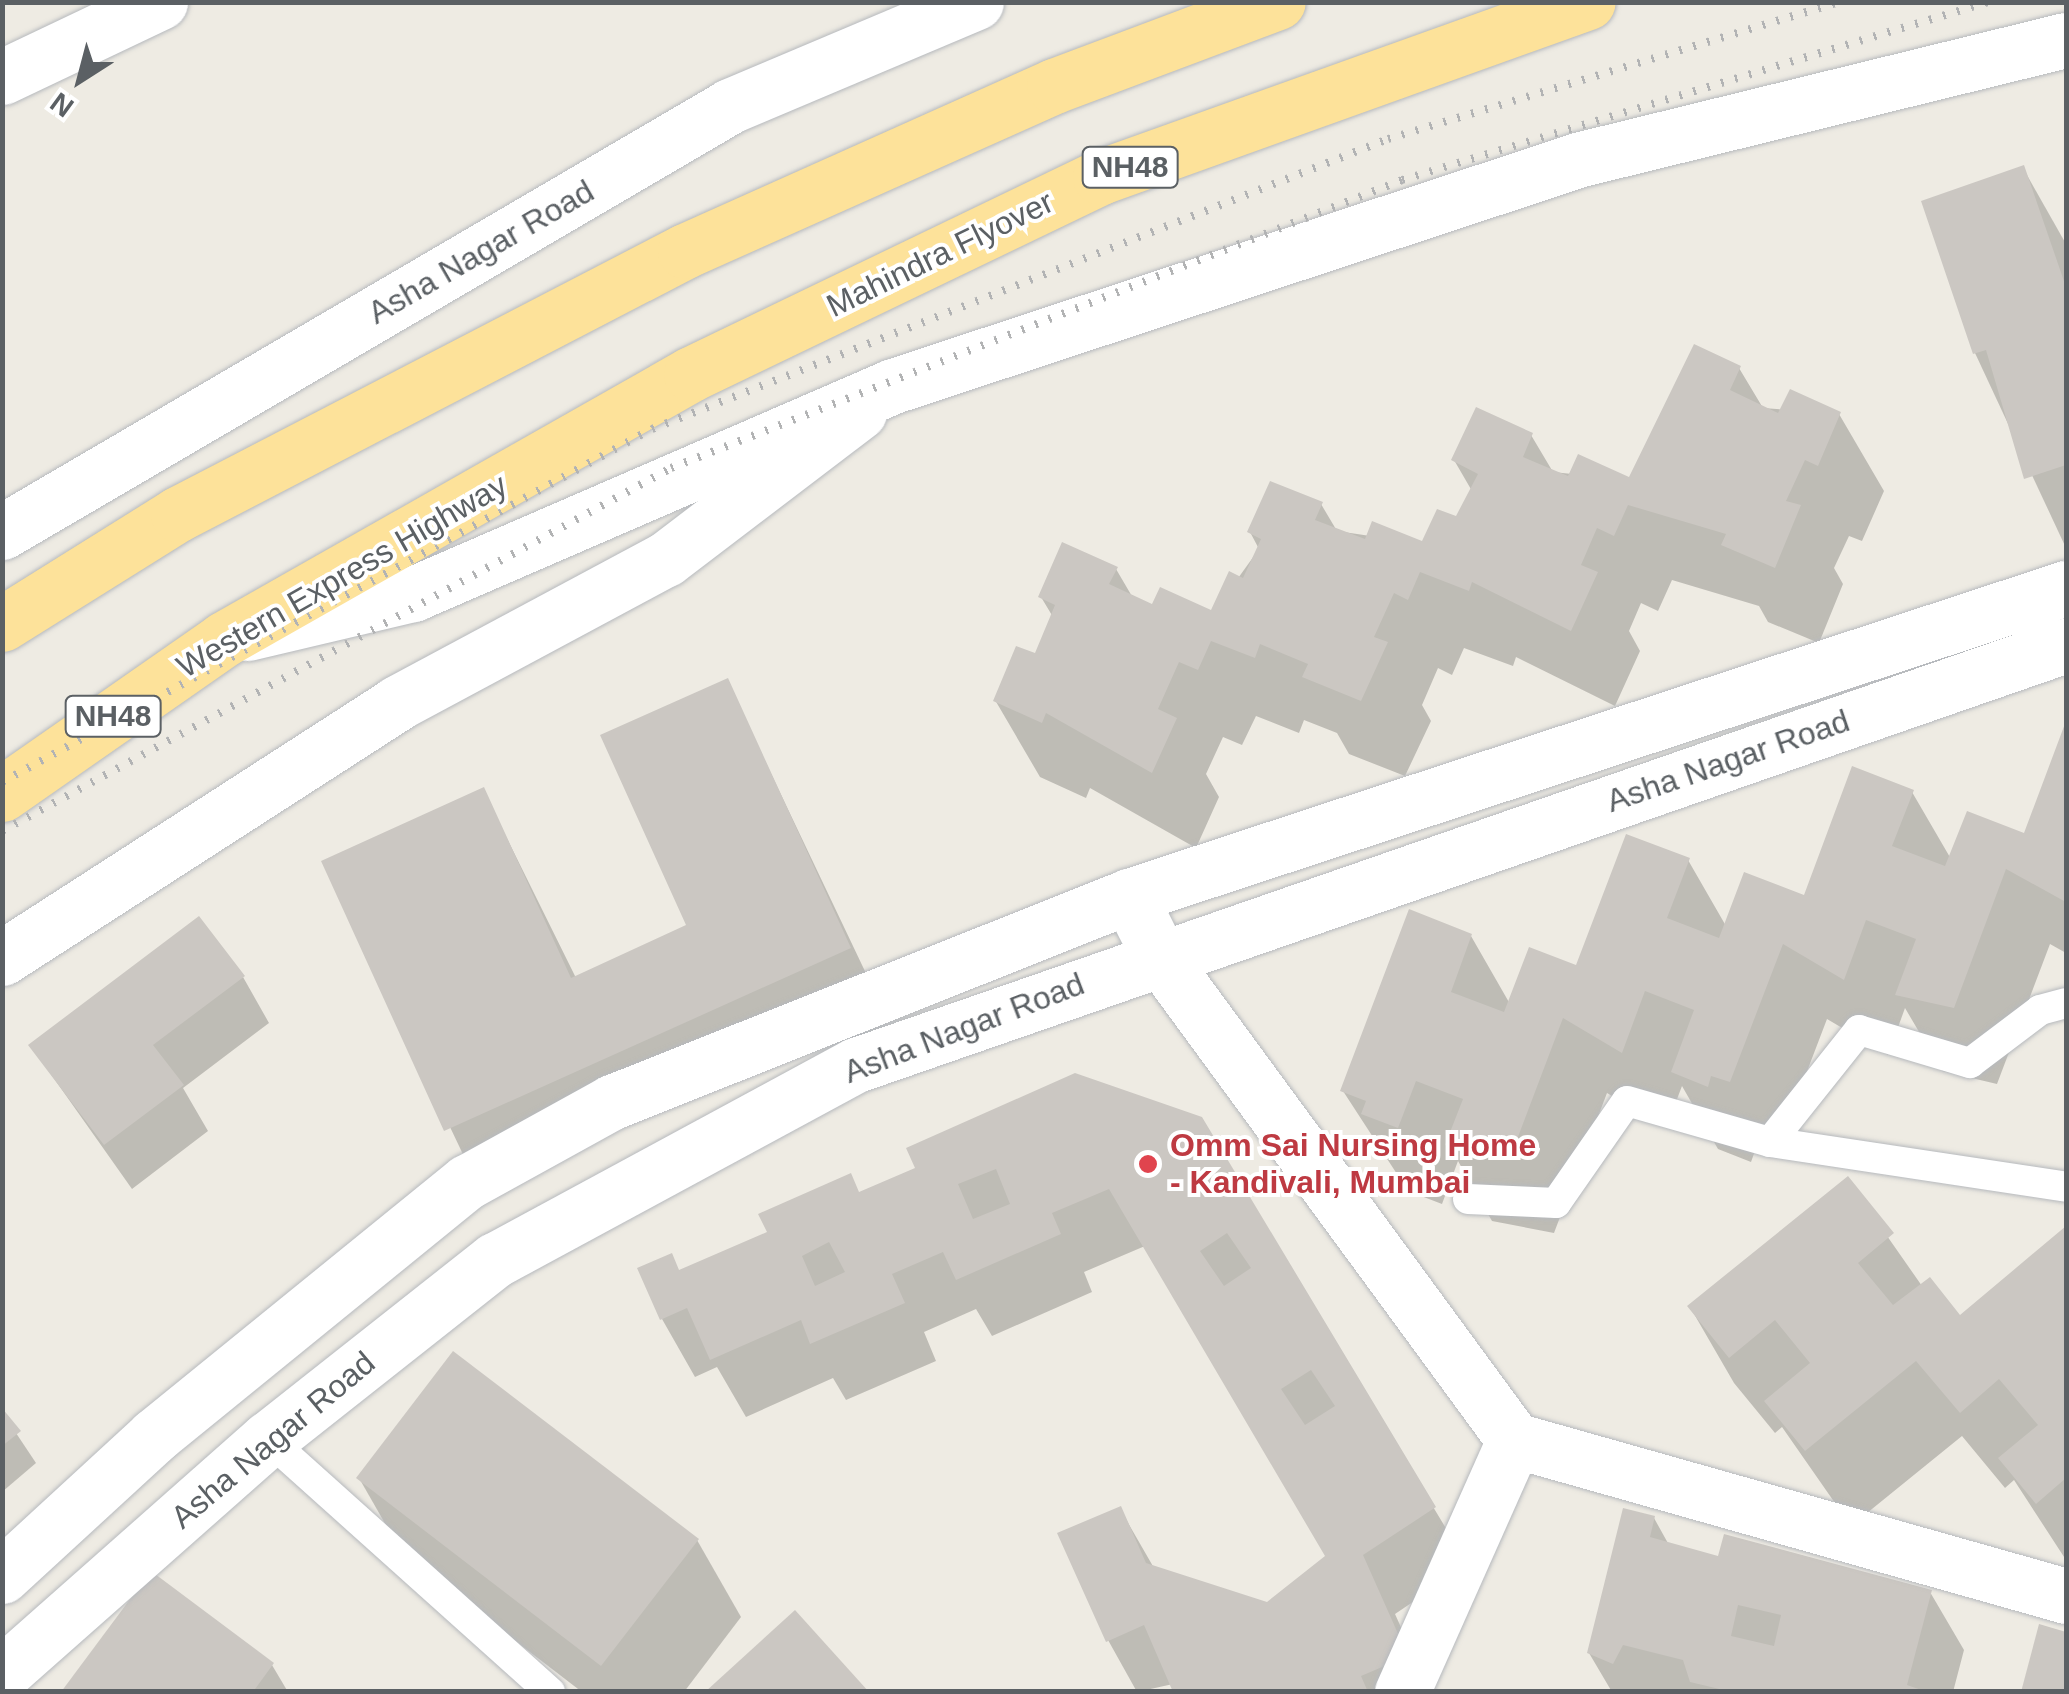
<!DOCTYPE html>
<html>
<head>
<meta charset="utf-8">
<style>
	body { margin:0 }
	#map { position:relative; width:2069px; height:1694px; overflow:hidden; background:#eeebe3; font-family:Arial,sans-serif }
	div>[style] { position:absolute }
	.shadow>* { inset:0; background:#0003 }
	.building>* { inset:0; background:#cbc7c2 }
	.roads { filter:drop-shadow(0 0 2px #b6b9bd) drop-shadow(0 0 2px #b6b9bd) }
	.service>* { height:30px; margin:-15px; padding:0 15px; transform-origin:15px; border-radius:15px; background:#fff }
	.minor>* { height:55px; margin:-27.5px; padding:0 27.5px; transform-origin:27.5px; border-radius:27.5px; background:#fff }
	.tertiary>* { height:55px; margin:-27.5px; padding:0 27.5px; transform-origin:27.5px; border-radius:27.5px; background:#fff }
	.secondary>* { height:55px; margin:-27.5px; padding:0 27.5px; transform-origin:27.5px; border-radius:27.5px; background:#fff }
	.trunk>* { height:55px; margin:-27.5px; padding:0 27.5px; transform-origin:27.5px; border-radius:27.5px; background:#fde29a }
	.rail>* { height:8px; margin-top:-4px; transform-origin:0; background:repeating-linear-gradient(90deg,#b2b3b4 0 2.5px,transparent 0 14.5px) }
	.dots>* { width:28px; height:28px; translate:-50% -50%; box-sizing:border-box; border:5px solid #fff; border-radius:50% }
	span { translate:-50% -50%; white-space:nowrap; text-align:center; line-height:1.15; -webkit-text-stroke:8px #fff; paint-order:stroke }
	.shield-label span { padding:2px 8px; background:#fff; border:2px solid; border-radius:8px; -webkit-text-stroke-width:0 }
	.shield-label { font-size:30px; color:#5b6064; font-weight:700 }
	.street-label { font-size:32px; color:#5b6064 }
	.health-label { font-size:32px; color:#be3a42; font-weight:700 }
	.left { translate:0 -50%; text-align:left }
	.frame { position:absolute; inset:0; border:5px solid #5b6064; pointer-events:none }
	.north { position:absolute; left:30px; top:30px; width:100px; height:100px; -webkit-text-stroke:8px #fff; paint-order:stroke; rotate:216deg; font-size:28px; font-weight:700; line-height:40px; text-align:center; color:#5b6064 }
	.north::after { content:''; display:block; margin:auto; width:35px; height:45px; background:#5b6064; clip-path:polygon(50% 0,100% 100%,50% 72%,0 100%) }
</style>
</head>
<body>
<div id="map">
	<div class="shadow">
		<div style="clip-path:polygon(2023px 168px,2066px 244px,2066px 548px,1975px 353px)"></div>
		<div style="clip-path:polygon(1739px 368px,1763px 408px,1839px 414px,1884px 491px,1862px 541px,1849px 536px,1834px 568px,1843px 584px,1819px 643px,1768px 622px,1759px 606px,1672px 580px,1658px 611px,1641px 603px,1629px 631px,1640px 651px,1615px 706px,1516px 657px,1513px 666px,1464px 648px,1452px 675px,1438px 668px,1422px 705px,1431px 721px,1405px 776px,1349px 754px,1337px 733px,1304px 720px,1299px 733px,1256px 716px,1242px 745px,1223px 737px,1206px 774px,1219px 797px,1196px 848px,1090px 788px,1086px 798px,1040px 777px,995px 700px,1036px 657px,1053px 617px,1041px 597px,1116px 569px,1133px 598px,1153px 608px,1213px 613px,1259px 549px,1250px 532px,1321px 504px,1337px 531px,1424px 544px,1457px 519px,1472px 491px,1454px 460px,1531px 435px,1553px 472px,1630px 480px)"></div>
		<div style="clip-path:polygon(727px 681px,882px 1007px,479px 1188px,324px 862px,483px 790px,576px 978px,690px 926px)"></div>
		<div style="clip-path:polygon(2066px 727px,2066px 953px,2050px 944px,1997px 1084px,1942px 1071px,1905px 1008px,1888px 1055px,1827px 1019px,1774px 1158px,1755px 1151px,1751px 1162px,1718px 1149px,1682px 1086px,1666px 1128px,1607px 1093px,1554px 1233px,1492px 1221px,1458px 1161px,1442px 1204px,1408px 1191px,1343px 1091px,1471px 936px,1510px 1004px,1578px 968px,1688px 860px,1726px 926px,1805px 898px,1912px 792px,1951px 859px,2026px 836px)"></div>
		<div style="clip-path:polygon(243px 977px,269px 1023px,183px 1088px,208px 1131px,132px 1189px,31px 1046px)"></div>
		<div style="clip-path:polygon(1200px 1119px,1468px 1565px,1395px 1614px,1430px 1692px,1176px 1692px,1173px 1684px,1137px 1692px,1108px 1640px,1120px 1509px,1154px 1568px,1268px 1605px,1328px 1557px,1145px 1246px,1084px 1272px,1092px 1292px,992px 1336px,976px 1309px,924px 1332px,936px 1361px,846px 1400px,833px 1378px,746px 1417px,717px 1367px,695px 1377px,662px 1319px,680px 1273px,860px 1194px)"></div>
		<div style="clip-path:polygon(1848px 1180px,1922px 1286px,1960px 1319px,2066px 1230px,2066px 1560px,2014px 1480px,2005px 1488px,1962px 1436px,1851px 1526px,1782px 1427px,1775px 1433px,1734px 1383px,1690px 1307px)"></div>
		<div style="clip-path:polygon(2px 1412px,36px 1463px,2px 1492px)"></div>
		<div style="clip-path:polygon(359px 1478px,697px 1540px,741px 1617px,684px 1692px,582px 1692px,403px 1555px)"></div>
		<div style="clip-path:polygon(1654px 1518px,1669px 1545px,1720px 1559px,1930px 1592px,1964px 1650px,1953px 1692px,1612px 1692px,1589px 1653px)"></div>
		<div style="clip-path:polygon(272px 1665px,288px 1692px,64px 1692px)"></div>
	</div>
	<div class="building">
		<div style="clip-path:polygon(2024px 165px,2066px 287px,2066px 465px,2024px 479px,1986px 350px,1973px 354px,1921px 201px)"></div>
		<div style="clip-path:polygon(1694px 344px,1741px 366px,1730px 390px,1778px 413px,1790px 389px,1841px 412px,1818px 466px,1805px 460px,1786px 501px,1801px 505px,1775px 568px,1721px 545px,1726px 534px,1628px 505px,1614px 536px,1597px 528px,1581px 565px,1598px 572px,1571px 631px,1472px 582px,1469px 591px,1420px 572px,1408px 600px,1394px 593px,1374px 637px,1388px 642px,1361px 701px,1302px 677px,1308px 664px,1260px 644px,1255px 658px,1211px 641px,1198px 670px,1179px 662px,1158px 709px,1177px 718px,1152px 773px,1046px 713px,1042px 723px,993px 701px,1016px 646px,1035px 653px,1055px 605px,1038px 597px,1062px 542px,1118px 567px,1109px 584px,1152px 604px,1160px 587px,1211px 610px,1229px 571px,1243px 578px,1261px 539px,1247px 532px,1270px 481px,1323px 502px,1315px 520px,1365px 539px,1372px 521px,1422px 541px,1437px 509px,1456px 516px,1478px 474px,1451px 460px,1476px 407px,1533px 433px,1523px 457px,1568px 476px,1578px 454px,1629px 477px)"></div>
		<div style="clip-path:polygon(728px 678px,851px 948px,444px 1131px,321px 861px,484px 787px,571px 978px,686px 925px,600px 735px)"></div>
		<div style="clip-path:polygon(2066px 721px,2064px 901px,2006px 869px,1954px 1008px,1895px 995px,1916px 939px,1866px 920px,1844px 980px,1783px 944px,1730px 1082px,1711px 1076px,1708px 1087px,1671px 1072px,1694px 1010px,1645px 991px,1622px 1053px,1563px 1018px,1510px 1158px,1445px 1145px,1463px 1099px,1416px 1081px,1398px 1128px,1361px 1114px,1366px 1101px,1340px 1091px,1409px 909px,1472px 934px,1451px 992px,1504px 1012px,1529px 947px,1576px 965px,1626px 834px,1690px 858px,1667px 918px,1719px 938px,1744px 872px,1804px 895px,1852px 766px,1914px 790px,1892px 846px,1945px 866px,1967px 811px,2024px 833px)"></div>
		<div style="clip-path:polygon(199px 916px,245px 976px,153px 1045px,184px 1085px,104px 1145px,28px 1045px)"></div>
		<div style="clip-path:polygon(evenodd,1075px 1073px,1202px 1117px,1436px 1507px,1363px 1555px,1408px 1656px,1361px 1676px,1368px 1692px,1173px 1692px,1144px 1625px,1106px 1642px,1057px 1533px,1121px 1506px,1146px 1563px,1267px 1602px,1325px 1556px,1109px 1189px,1052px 1213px,1061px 1234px,956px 1280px,943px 1252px,892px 1274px,905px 1303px,810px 1344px,801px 1320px,710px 1360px,687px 1308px,660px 1320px,637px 1268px,672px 1253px,679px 1270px,767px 1232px,758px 1214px,851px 1173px,859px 1192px,915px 1168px,906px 1148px,1075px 1073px,996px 1169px,1010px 1204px,973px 1219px,958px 1184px,996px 1169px,1075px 1073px,1227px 1233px,1251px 1268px,1224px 1286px,1200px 1251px,1227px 1233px,1075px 1073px,829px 1242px,845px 1272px,815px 1286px,802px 1256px,829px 1242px,1075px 1073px,1311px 1370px,1335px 1406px,1305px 1425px,1281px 1389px,1311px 1370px)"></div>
		<div style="clip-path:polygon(1848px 1176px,1894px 1233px,1858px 1263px,1893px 1305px,1930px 1277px,1960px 1315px,2066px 1226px,2066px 1478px,2036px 1504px,1998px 1458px,2038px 1425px,1999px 1379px,1960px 1413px,1916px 1361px,1805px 1451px,1764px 1401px,1810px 1363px,1775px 1320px,1729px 1358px,1687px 1306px)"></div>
		<div style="clip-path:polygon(453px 1351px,699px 1539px,601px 1666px,356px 1478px)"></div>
		<div style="clip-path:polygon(2px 1408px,21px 1431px,2px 1446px)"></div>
		<div style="clip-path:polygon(evenodd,1623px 1508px,1655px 1516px,1650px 1537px,1718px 1556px,1724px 1534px,1932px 1590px,1907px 1685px,1927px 1692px,1732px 1692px,1690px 1682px,1683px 1660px,1623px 1645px,1613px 1664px,1587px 1653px,1623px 1508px,1738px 1605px,1781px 1615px,1774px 1646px,1731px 1636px,1738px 1605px)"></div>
		<div style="clip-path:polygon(151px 1571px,274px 1663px,253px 1692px,61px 1692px)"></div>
		<div style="clip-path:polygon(795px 1610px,869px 1692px,705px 1692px)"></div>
		<div style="clip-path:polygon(2039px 1624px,2066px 1632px,2066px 1692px,2021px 1692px)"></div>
	</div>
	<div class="roads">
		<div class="service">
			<div style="left:1770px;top:1142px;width:299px;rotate:8.6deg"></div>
			<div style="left:1468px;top:1199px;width:88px;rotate:2.6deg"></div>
			<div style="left:1556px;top:1203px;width:124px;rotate:-55.2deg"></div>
			<div style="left:1627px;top:1101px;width:149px;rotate:16deg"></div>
			<div style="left:1770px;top:1142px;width:143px;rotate:-51.5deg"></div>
			<div style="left:1859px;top:1030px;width:116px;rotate:16.6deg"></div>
			<div style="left:1970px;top:1063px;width:88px;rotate:-37.1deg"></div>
			<div style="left:2040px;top:1010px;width:27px;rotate:-15deg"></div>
			<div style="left:268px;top:1439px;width:379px;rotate:41.9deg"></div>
		</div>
		<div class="minor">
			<div style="left:1129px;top:896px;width:67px;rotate:63.4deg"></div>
			<div style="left:1159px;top:956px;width:600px;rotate:53.74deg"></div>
			<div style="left:1514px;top:1440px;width:574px;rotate:15.78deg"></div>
			<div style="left:1402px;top:1692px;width:276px;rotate:-66deg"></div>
		</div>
		<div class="tertiary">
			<div style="left:2px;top:77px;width:175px;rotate:-25.4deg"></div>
			<div style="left:2px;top:958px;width:470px;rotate:-32.8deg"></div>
			<div style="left:397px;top:703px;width:305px;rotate:-28.2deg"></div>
			<div style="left:666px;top:559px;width:243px;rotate:-37.3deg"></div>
			<div style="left:2px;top:1576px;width:207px;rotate:-42.6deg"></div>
			<div style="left:154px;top:1436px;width:403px;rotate:-39.1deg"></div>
			<div style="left:467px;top:1182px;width:166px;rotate:-28.9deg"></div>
			<div style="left:612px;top:1102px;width:557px;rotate:-21.72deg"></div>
			<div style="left:1129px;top:896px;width:986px;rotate:-18.2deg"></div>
			<div style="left:2px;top:1674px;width:355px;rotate:-41.5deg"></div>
			<div style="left:268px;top:1439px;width:289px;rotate:-38.3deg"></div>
			<div style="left:495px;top:1260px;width:410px;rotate:-28.4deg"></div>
			<div style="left:856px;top:1065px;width:1281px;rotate:-19.14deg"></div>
		</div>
		<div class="secondary">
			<div style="left:2px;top:532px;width:843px;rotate:-30.33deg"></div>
			<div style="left:730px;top:106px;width:267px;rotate:-22.9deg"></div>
			<div style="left:248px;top:633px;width:170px;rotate:-13.3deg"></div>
			<div style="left:413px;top:594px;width:523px;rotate:-23.43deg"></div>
			<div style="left:893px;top:386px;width:724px;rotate:-18.26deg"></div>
			<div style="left:1581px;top:159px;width:499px;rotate:-13.8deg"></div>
		</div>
		<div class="trunk">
			<div style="left:2px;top:624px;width:208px;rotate:-32deg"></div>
			<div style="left:178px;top:514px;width:571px;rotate:-27.42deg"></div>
			<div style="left:685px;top:251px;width:404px;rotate:-24.1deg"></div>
			<div style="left:1054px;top:86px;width:239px;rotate:-20.6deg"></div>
			<div style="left:2px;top:794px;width:271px;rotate:-34.9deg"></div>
			<div style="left:224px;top:639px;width:537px;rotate:-29.57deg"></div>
			<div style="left:691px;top:374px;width:454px;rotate:-25.7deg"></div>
			<div style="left:1100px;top:177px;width:518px;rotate:-19.73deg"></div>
		</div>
	</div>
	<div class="rail">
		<div style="left:2px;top:782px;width:740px;rotate:-28.51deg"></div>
		<div style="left:652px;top:429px;width:791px;rotate:-21.51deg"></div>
		<div style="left:1388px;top:139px;width:471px;rotate:-16.9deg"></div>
		<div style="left:2px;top:831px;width:761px;rotate:-28.48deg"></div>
		<div style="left:671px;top:468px;width:786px;rotate:-21.5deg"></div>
		<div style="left:1402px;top:180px;width:612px;rotate:-16.9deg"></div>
	</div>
	<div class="dots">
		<div style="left:1148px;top:1164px;background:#e0444e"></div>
	</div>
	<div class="shield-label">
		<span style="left:1130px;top:167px">NH48</span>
		<span style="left:113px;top:716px">NH48</span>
	</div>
	<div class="street-label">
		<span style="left:481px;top:252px;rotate:-30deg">Asha Nagar Road</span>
		<span style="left:940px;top:254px;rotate:-26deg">Mahindra Flyover</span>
		<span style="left:342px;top:576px;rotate:-30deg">Western Express Highway</span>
		<span style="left:1728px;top:761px;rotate:-19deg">Asha Nagar Road</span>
		<span style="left:964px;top:1028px;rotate:-21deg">Asha Nagar Road</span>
		<span style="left:273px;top:1440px;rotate:-40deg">Asha Nagar Road</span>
	</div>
	<div class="health-label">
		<span class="left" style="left:1170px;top:1164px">Omm Sai Nursing Home<br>- Kandivali, Mumbai</span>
	</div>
	<div class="frame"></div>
	<div class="north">N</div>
</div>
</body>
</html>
